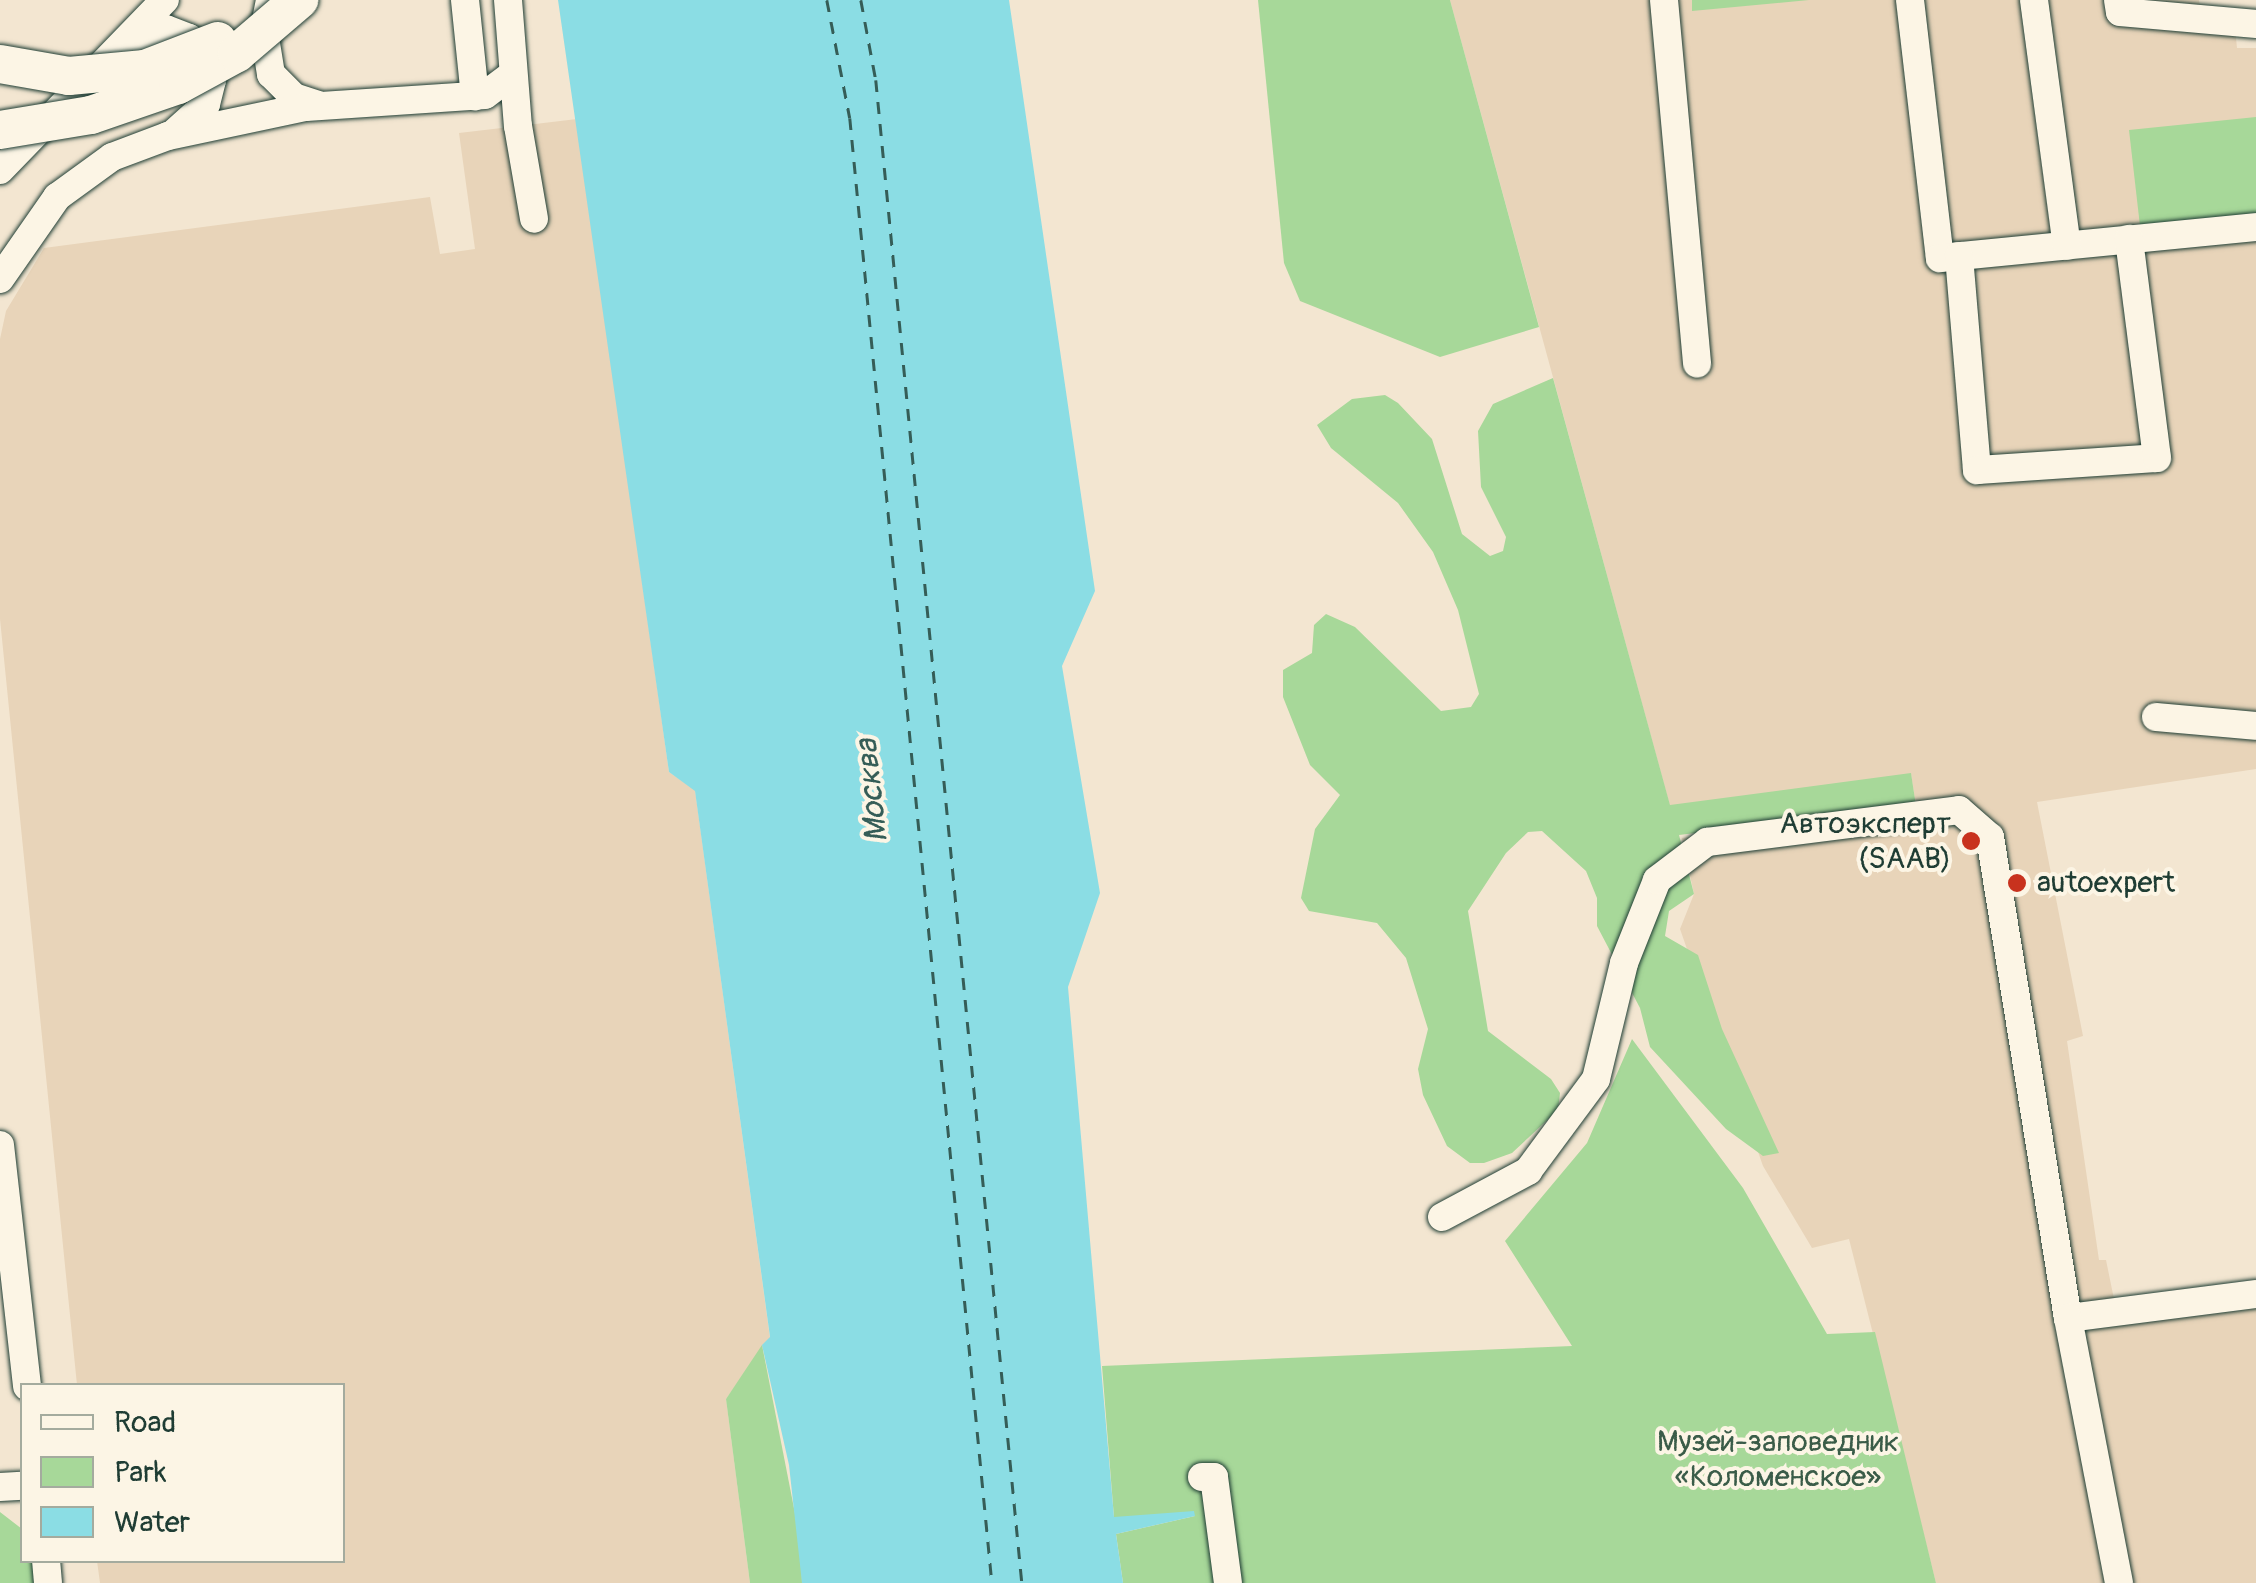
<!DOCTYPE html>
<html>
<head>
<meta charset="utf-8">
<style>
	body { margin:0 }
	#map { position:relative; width:2256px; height:1583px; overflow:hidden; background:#f3e6d1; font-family:Pangolin,sans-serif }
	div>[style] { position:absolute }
	.built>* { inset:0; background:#e8d4b9 }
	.green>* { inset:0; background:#a7d899 }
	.water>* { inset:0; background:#8bdde4 }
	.ferry>* { height:2.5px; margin-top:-1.25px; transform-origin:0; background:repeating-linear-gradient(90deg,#355d57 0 12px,transparent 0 22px) }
	.roads { filter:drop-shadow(0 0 2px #1f3d34) drop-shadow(0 0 2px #1f3d34) }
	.minor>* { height:28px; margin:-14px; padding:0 14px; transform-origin:14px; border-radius:14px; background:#fcf5e5 }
	.bridges { filter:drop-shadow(0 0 2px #1f3d34) drop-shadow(0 0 2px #1f3d34) }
	.major-bridge>* { height:38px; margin:-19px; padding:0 19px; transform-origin:19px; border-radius:19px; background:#fcf5e5 }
	.dots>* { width:28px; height:28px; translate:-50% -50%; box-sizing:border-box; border:5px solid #fcf5e5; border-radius:50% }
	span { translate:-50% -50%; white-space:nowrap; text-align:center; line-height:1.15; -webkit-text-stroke:8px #fcf5e5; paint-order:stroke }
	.poi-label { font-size:30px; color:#1f3d34 }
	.right { translate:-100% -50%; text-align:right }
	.left { translate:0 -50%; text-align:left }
	.park-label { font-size:30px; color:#3a5c48 }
	.water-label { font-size:32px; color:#355d57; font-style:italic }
	.legend { position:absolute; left:20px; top:1383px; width:325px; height:180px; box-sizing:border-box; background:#fcf5e5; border:2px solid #a4ab9e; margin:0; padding:12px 18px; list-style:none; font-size:30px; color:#1f3d34 }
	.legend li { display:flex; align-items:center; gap:20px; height:50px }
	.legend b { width:50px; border:2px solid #a4ab9e }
</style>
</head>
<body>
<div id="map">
	<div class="built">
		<div style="clip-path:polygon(1450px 0,2199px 0,2204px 30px,2235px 28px,2237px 48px,2256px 48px,2256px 769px,2037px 802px,2083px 1036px,2067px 1041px,2099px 1260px,2106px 1260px,2115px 1304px,2256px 1283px,2256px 1583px,1936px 1583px,1849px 1239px,1812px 1248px,1763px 1166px,1680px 929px,1694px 894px,1682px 838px,1916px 806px,1911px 774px,1670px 806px)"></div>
		<div style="clip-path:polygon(577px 119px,669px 772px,695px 790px,770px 1338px,726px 1399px,750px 1583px,100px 1583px,97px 1561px,342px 1560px,342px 1386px,77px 1385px,0 619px,0 339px,6px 311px,44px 248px,430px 197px,440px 254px,475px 249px,459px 133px)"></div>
	</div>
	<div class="green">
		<div style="clip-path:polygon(1258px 0,1450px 0,1539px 327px,1440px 357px,1300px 301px,1284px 263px)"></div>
		<div style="clip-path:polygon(1692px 0,1809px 0,1692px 11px)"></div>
		<div style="clip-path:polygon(2256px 117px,2256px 213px,2140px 226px,2129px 130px)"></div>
		<div style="clip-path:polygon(1553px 378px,1670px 805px,1911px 773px,1916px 806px,1679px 835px,1694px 894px,1669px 911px,1665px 936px,1698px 955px,1722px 1029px,1779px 1153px,1763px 1156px,1726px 1129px,1650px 1047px,1640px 1008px,1597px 926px,1597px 898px,1586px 871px,1542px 831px,1528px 832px,1506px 853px,1468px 911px,1488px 1031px,1551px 1079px,1560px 1093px,1558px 1110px,1512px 1153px,1484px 1163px,1470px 1163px,1447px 1146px,1423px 1095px,1418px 1069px,1428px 1029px,1406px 958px,1377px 923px,1309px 911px,1301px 898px,1315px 829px,1340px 795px,1310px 765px,1283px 697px,1283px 670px,1312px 653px,1314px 625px,1326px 614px,1355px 627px,1441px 711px,1471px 707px,1479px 694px,1458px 610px,1433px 552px,1398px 503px,1331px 448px,1317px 425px,1352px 399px,1385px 395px,1398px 403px,1432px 439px,1462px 534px,1490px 556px,1503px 551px,1506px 537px,1481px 487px,1478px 431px,1493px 404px)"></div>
		<div style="clip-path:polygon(1632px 1039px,1743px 1188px,1827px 1334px,1875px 1332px,1936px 1583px,1123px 1583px,1116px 1534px,1195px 1516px,1114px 1518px,1102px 1366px,1572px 1346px,1505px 1241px,1587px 1143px)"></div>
		<div style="clip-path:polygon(762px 1345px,801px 1544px,802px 1583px,750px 1583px,726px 1399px)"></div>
		<div style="clip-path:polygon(0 1512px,22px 1529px,22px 1560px,33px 1561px,35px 1583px,0 1583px)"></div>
	</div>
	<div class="water">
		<div style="clip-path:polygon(558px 0,1009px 0,1095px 591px,1062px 666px,1100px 893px,1068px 987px,1114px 1517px,1194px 1511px,1195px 1516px,1116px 1534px,1123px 1583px,802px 1583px,789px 1465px,762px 1345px,770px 1337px,695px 791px,669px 772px)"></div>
	</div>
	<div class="ferry">
		<div style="left:827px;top:0;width:120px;rotate:79deg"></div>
		<div style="left:850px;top:118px;width:1472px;rotate:84.46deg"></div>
		<div style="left:861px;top:0;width:81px;rotate:79.4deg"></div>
		<div style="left:876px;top:80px;width:1510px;rotate:84.45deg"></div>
	</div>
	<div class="roads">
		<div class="minor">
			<div style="left:270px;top:0;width:32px;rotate:101deg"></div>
			<div style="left:264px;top:31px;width:44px;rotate:80.8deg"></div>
			<div style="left:271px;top:74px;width:33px;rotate:45deg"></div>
			<div style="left:294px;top:97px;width:25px;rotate:18deg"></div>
			<div style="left:465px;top:0;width:97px;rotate:84.1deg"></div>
			<div style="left:508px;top:0;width:126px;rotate:85.5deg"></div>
			<div style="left:518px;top:126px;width:94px;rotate:80.2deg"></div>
			<div style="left:1664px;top:0;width:365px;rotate:84.8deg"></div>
			<div style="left:1910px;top:0;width:260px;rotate:83.4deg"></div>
			<div style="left:1940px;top:258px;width:318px;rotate:-5.6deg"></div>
			<div style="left:2034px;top:0;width:248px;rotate:82.4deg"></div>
			<div style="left:2118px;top:0;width:12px;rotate:81deg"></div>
			<div style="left:2120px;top:12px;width:137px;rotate:5deg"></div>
			<div style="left:130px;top:41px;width:38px;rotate:-18deg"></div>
			<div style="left:166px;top:29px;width:25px;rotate:21deg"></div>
			<div style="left:189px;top:38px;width:25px;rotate:47deg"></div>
			<div style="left:206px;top:56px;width:25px;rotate:76deg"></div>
			<div style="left:212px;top:80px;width:25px;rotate:104deg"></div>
			<div style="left:206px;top:104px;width:43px;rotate:137.8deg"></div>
			<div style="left:0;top:170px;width:237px;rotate:-45.9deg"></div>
			<div style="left:1959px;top:256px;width:215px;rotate:85.2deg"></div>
			<div style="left:1977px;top:470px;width:180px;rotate:-3.8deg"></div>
			<div style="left:2157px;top:458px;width:221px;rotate:-97.3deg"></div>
			<div style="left:0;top:279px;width:100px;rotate:-55.2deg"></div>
			<div style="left:57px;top:197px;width:68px;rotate:-36deg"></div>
			<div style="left:112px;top:157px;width:60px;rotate:-20.6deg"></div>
			<div style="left:168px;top:136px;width:141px;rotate:-11.9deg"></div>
			<div style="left:306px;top:107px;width:179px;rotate:-3.8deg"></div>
			<div style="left:485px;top:95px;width:35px;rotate:-37deg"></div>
			<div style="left:2156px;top:717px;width:100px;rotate:5.1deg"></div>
			<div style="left:0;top:1145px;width:243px;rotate:83.6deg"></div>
			<div style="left:1442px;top:1217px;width:98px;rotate:-28.1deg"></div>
			<div style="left:1528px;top:1171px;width:114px;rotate:-53.5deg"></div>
			<div style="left:1596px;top:1079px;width:119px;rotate:-76.4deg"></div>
			<div style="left:1624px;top:963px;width:89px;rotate:-68.3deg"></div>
			<div style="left:1657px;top:880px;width:63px;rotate:-37.2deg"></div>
			<div style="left:1707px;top:842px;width:254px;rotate:-7.2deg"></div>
			<div style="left:1959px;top:810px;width:41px;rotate:41.1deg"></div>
			<div style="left:1990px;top:837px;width:487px;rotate:80.8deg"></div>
			<div style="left:2068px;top:1318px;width:190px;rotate:-7.3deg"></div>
			<div style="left:2068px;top:1318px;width:270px;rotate:79.1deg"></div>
			<div style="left:1202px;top:1477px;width:12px"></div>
			<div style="left:1214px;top:1477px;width:107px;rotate:82.5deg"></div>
			<div style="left:0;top:1487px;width:22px;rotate:-3deg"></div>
			<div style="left:46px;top:1560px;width:23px;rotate:85deg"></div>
		</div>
	</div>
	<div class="bridges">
		<div class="major-bridge">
			<div style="left:0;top:64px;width:70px;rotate:9.9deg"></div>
			<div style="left:69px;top:76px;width:76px;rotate:-5.3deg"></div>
			<div style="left:145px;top:69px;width:78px;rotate:-21deg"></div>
			<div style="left:0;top:130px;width:92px;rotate:-9.4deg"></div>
			<div style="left:91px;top:115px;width:92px;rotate:-19deg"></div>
			<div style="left:178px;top:85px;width:67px;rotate:-28.5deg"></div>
			<div style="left:237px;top:53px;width:82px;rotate:-40.5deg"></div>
		</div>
	</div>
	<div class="dots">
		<div style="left:1971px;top:841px;background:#c8321e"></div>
		<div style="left:2017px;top:883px;background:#c8321e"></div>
	</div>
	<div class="poi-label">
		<span class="right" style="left:1951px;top:841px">Автоэксперт<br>(SAAB)</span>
		<span class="left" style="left:2037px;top:883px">autoexpert</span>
	</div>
	<div class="park-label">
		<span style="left:1778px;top:1459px">Музей-заповедник<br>«Коломенское»</span>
	</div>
	<div class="water-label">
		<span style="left:872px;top:791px;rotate:-96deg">Москва</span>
	</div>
	<ul class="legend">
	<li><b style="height:12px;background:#fcf5e5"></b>Road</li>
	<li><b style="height:28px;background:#a7d899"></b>Park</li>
	<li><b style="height:28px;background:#8bdde4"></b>Water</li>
	</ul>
</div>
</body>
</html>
